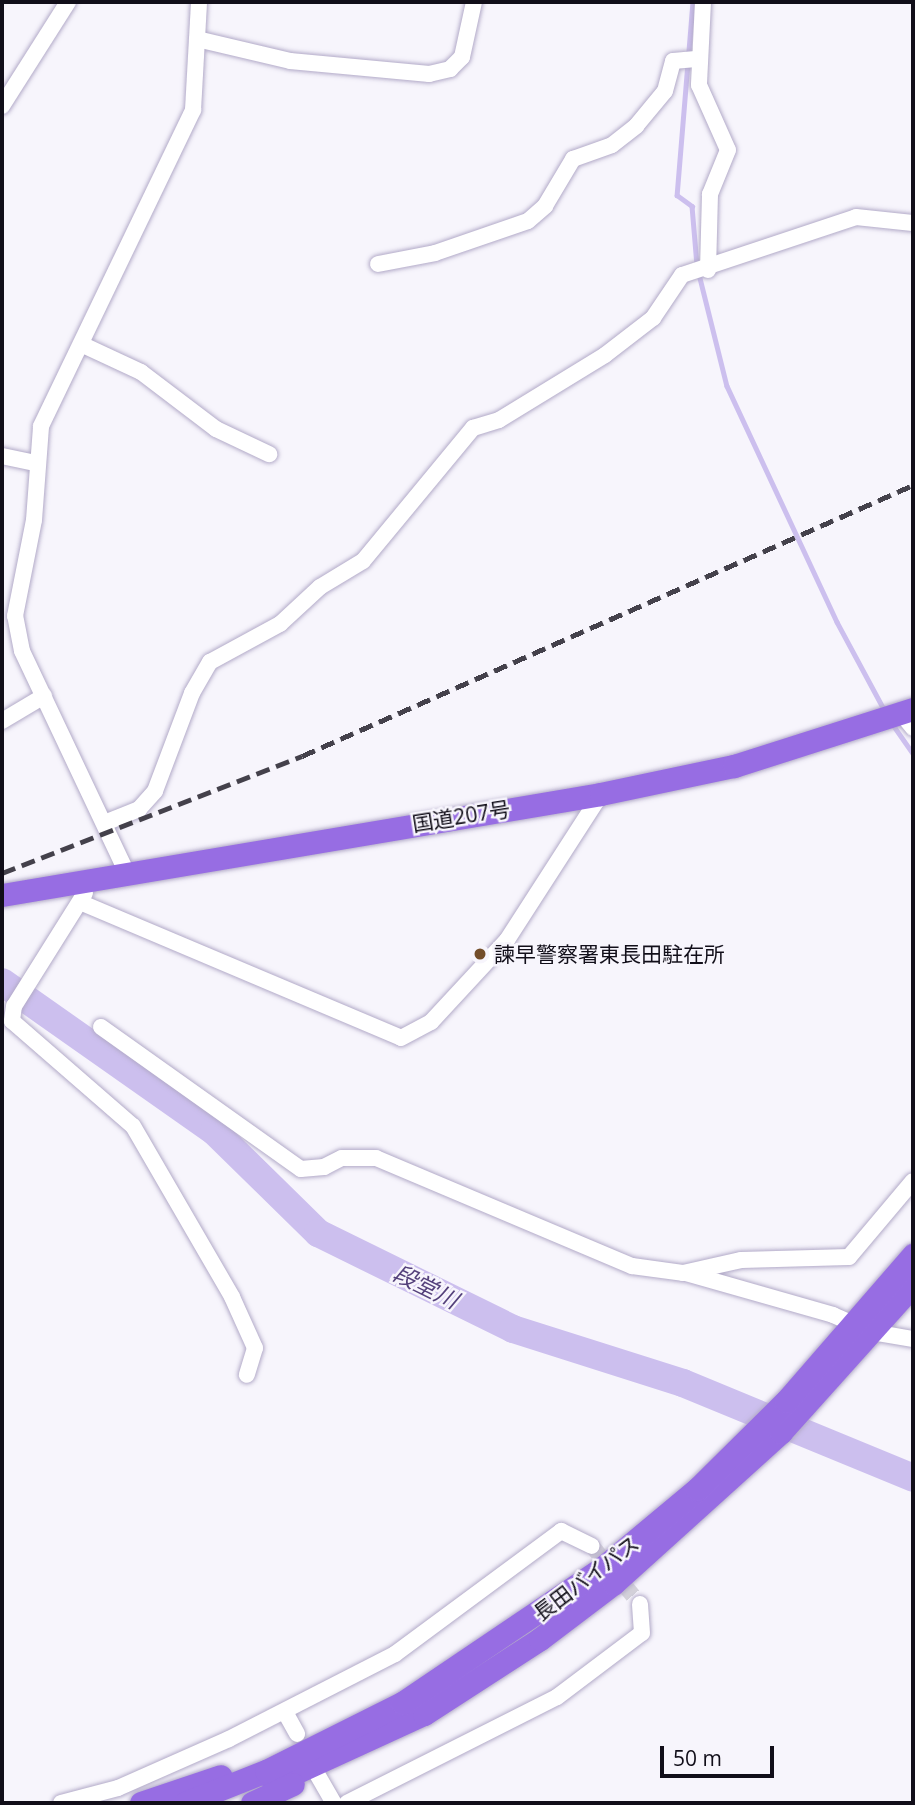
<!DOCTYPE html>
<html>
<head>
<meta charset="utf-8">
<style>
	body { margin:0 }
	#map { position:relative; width:915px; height:1805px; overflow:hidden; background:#f7f5fc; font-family:"Open Sans","Noto Sans JP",sans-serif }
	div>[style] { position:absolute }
	.stream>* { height:4.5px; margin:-2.25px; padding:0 2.25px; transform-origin:2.25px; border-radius:2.25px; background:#ccbfee }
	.river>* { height:28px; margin:-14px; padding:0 14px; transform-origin:14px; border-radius:14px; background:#ccbfee }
	.minor-tunnel>* { height:16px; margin-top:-8px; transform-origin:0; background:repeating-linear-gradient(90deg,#d4d2da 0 16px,transparent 0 24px) }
	.roads { filter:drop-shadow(0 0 2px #b2aac8) drop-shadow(0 0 2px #b2aac8) }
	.minor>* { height:16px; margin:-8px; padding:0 8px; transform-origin:8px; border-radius:8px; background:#fff }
	.highway>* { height:23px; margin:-11.5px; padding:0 11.5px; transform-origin:11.5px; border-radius:11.5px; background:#976de3 }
	.rail>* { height:4.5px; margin-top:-2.25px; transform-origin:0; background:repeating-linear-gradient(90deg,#44414b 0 14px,transparent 0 21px) }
	.dots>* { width:19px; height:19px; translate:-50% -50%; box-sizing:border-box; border:4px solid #f7f5fc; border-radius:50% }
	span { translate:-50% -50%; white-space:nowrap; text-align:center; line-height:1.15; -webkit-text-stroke:5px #f7f5fc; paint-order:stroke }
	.street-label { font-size:21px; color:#110e19 }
	.poi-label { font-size:21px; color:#110e19 }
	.left { translate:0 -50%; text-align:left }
	.water-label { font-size:23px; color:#54417b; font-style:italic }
	.frame { position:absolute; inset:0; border:4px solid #110e19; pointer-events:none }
	.scale { position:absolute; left:660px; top:1746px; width:114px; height:32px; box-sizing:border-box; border:4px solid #110e19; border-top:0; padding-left:9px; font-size:21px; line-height:24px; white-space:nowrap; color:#110e19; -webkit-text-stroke:5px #f7f5fc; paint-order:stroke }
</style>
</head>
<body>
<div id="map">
	<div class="stream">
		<div style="left:693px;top:2px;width:194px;rotate:94.7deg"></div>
		<div style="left:677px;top:195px;width:19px;rotate:36deg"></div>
		<div style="left:692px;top:206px;width:59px;rotate:85.2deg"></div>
		<div style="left:699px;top:274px;width:115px;rotate:76deg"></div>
		<div style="left:727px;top:386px;width:260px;rotate:65deg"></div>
		<div style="left:837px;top:622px;width:101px;rotate:61.7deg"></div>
		<div style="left:891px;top:722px;width:39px;rotate:55deg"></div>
	</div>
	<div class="river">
		<div style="left:2px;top:982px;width:259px;rotate:35.1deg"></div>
		<div style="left:214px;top:1131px;width:146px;rotate:44.4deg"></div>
		<div style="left:318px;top:1233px;width:217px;rotate:26.2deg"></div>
		<div style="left:513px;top:1329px;width:178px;rotate:17.6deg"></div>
		<div style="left:683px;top:1383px;width:249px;rotate:22.4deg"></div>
	</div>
	<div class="minor-tunnel">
		<div style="left:592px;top:1546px;width:75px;rotate:50.4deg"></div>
	</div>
	<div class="roads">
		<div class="minor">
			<div style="left:703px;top:2px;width:83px;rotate:92.8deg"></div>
			<div style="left:699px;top:85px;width:71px;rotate:66deg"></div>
			<div style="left:728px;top:150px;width:48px;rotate:112.2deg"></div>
			<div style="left:710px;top:194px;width:76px;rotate:91.5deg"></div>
			<div style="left:197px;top:39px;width:96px;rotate:13.3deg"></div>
			<div style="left:290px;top:61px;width:140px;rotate:5.3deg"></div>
			<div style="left:429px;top:74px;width:22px;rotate:-13deg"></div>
			<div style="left:450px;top:69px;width:17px;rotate:-45deg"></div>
			<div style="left:462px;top:57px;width:56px;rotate:-77.7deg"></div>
			<div style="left:2px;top:106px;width:123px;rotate:-57.6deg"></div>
			<div style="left:378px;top:264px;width:58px;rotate:-10.9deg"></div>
			<div style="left:435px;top:253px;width:98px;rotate:-19deg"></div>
			<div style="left:528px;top:221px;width:23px;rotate:-41deg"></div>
			<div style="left:545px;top:206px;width:55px;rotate:-59.2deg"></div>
			<div style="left:573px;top:159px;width:41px;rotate:-19.7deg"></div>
			<div style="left:612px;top:145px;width:31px;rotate:-38deg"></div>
			<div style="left:636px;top:126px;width:45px;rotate:-50.4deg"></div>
			<div style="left:665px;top:91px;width:31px;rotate:-75deg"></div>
			<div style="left:673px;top:61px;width:23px;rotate:-5deg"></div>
			<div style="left:83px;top:345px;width:64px;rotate:25deg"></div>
			<div style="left:141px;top:372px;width:94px;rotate:37.2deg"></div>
			<div style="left:216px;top:429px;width:59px;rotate:25.3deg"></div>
			<div style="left:2px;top:456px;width:35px;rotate:12deg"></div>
			<div style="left:901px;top:713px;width:19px;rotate:51deg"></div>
			<div style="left:2px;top:721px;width:49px;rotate:-30.8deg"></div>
			<div style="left:107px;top:822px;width:35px;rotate:-22deg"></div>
			<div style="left:139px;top:809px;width:24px;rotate:-48deg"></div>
			<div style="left:155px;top:791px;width:105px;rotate:-69.3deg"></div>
			<div style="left:192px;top:693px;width:36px;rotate:-60deg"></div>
			<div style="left:210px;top:662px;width:80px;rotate:-28.5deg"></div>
			<div style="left:280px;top:624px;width:54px;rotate:-42.8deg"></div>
			<div style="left:320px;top:587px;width:50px;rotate:-31.2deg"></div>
			<div style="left:363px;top:561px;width:173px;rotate:-50.4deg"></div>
			<div style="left:473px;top:428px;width:27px;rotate:-17deg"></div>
			<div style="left:499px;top:420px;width:124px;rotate:-31.5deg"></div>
			<div style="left:605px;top:355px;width:61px;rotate:-37.6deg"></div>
			<div style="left:653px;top:318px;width:52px;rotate:-56deg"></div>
			<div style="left:682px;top:275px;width:183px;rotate:-18.4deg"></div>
			<div style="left:856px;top:217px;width:57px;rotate:6deg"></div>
			<div style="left:126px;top:871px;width:243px;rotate:-115.3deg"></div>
			<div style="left:22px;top:651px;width:36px;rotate:-101deg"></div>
			<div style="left:15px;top:616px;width:98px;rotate:-78.8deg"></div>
			<div style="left:34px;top:520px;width:94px;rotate:-85.7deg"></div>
			<div style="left:41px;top:426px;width:351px;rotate:-64.3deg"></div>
			<div style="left:193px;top:110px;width:108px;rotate:-86.8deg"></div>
			<div style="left:85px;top:893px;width:133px;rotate:122.1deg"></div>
			<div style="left:14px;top:1006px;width:15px;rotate:98deg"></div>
			<div style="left:12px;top:1021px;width:160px;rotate:41deg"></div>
			<div style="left:133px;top:1126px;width:198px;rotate:59.9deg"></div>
			<div style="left:232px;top:1297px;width:56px;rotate:65.7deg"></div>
			<div style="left:255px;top:1348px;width:28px;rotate:107deg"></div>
			<div style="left:82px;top:903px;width:346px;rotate:22.9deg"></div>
			<div style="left:401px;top:1038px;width:34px;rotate:-28deg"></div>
			<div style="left:431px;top:1022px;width:112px;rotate:-47.2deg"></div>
			<div style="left:507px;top:940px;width:174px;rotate:-57.2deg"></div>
			<div style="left:101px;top:1027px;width:245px;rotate:35.4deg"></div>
			<div style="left:301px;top:1169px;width:23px;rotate:-5deg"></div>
			<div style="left:324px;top:1167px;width:20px;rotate:-27deg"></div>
			<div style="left:342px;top:1158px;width:34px"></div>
			<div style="left:376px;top:1158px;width:278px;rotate:22.9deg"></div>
			<div style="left:632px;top:1266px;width:51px;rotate:7.8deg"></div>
			<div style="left:683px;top:1273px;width:59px;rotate:-12.6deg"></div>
			<div style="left:741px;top:1260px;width:108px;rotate:-1.6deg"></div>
			<div style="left:849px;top:1257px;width:99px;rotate:-49.9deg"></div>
			<div style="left:686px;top:1273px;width:153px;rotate:15.9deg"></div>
			<div style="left:833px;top:1315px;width:43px;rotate:23.6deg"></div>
			<div style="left:872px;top:1332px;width:42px;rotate:9.7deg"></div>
			<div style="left:285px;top:1712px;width:25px;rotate:61deg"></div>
			<div style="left:317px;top:1774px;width:34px;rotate:60deg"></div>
			<div style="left:61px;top:1803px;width:59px;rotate:-14.7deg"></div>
			<div style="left:118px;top:1788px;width:121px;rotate:-23.8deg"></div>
			<div style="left:229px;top:1739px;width:186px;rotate:-27.1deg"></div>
			<div style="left:395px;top:1654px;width:207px;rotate:-36.5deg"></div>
			<div style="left:561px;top:1531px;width:34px;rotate:26deg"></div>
			<div style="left:347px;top:1803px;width:235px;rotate:-26.8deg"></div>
			<div style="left:557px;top:1697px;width:106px;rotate:-37deg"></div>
			<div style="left:642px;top:1633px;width:29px;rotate:-94deg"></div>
		</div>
		<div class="highway">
			<div style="left:2px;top:895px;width:607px;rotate:-9.57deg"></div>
			<div style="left:601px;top:794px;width:136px;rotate:-11.9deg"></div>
			<div style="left:734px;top:766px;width:188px;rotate:-17.7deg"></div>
			<div style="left:273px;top:1783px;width:166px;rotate:-24.6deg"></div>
			<div style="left:424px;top:1714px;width:138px;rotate:-32.9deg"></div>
			<div style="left:540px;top:1639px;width:93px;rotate:-37.1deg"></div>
			<div style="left:614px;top:1583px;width:225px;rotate:-42.1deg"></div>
			<div style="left:781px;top:1432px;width:198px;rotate:-48.1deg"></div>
			<div style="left:141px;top:1803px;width:84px;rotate:-18.6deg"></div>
			<div style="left:185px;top:1803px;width:87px;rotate:-21.6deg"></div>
			<div style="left:266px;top:1771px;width:152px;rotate:-26.6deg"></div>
			<div style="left:402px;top:1703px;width:240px;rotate:-34deg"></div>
			<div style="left:601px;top:1569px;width:125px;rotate:-39.8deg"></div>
			<div style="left:697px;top:1489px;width:125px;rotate:-44.7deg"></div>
			<div style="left:786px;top:1401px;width:194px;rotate:-49deg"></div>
			<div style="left:252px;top:1803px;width:45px;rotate:-24.9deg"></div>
		</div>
	</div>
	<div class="rail">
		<div style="left:2px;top:873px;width:322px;rotate:-21.3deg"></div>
		<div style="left:302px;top:756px;width:668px;rotate:-23.92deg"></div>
	</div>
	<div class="dots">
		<div style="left:480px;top:954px;background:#734e2a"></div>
	</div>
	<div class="street-label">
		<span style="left:461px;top:816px;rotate:-9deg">国道207号</span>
		<span style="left:586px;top:1578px;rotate:-37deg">長田バイパス</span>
	</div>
	<div class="poi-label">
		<span class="left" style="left:494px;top:954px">諫早警察署東長田駐在所</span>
	</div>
	<div class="water-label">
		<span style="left:426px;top:1286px;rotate:26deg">段堂川</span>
	</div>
	<div class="frame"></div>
	<div class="scale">50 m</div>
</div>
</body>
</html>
